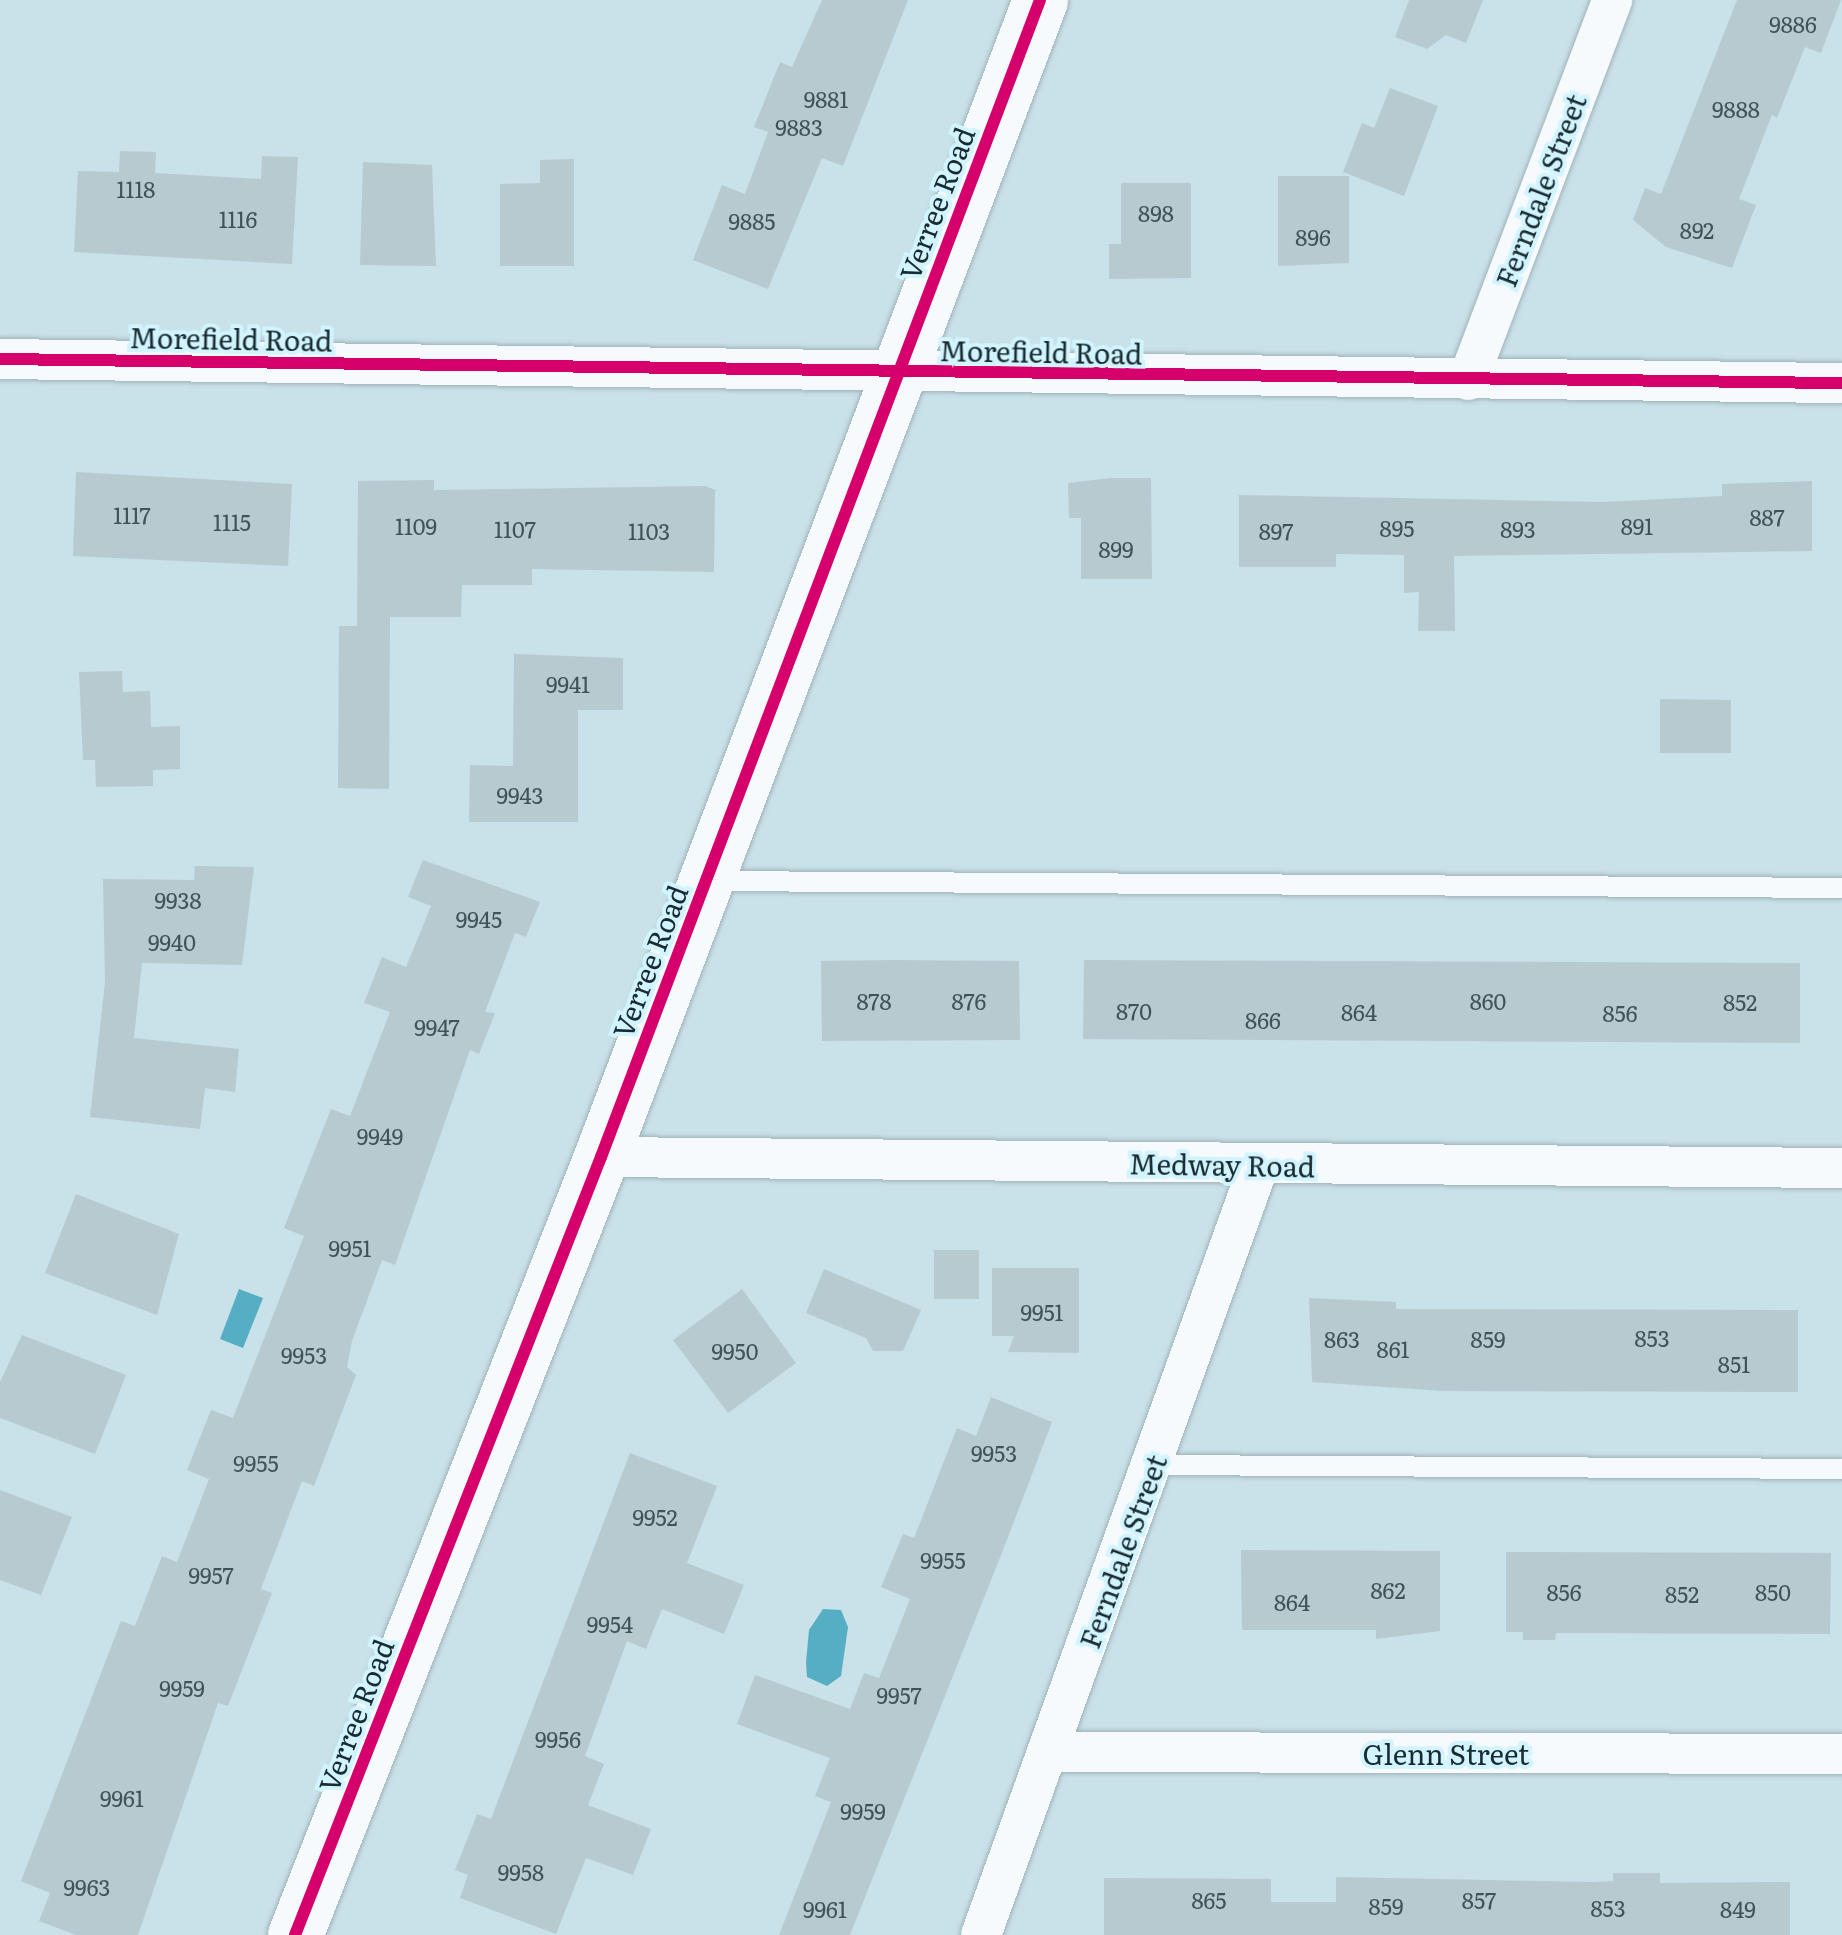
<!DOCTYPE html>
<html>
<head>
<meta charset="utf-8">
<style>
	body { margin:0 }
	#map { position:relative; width:1842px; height:1935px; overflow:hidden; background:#c9e1e9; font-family:Literata,serif }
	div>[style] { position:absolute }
	.water>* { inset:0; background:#56aec5 }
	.building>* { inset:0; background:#b7cad0 }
	.roads { filter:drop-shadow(0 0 2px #9fb2b8) drop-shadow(0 0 2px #9fb2b8) }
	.service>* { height:20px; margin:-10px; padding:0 10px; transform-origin:10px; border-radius:10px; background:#f7fafc }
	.minor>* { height:40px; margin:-20px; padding:0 20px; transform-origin:20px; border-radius:20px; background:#f7fafc }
	.secondary>* { height:55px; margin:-27.5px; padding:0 27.5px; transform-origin:27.5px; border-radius:27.5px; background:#f7fafc }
	.cycleway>* { height:12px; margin:-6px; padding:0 6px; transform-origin:6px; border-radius:6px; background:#d6006c }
	span { translate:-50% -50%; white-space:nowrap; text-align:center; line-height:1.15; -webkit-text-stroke:8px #d1f4ff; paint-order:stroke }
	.number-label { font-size:22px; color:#415359 }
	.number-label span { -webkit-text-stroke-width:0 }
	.street-label { font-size:28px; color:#192a30 }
</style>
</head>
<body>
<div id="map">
	<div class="water">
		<div style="clip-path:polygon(239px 1289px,263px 1298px,243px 1348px,220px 1339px)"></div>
		<div style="clip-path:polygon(823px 1609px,841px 1610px,848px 1627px,841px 1676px,827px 1686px,807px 1677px,806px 1662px,809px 1630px)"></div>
	</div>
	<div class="building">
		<div style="clip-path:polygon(822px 0,908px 0,843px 166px,822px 158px,768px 289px,693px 260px,722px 185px,745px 194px,768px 132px,754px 127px,780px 62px,792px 67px)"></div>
		<div style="clip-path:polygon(1409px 0,1483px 0,1466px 43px,1446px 35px,1427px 49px,1395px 37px)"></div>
		<div style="clip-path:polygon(1737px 0,1841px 0,1821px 53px,1805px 47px,1777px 118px,1772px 115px,1739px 199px,1756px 205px,1732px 268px,1666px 247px,1633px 220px,1645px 188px,1661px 194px)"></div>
		<div style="clip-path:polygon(1390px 88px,1438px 106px,1404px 196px,1343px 172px,1362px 123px,1374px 128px)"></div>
		<div style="clip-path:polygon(120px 151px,156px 152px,155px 173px,261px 179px,262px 156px,298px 157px,292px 264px,74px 252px,78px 171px,119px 172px)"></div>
		<div style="clip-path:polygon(574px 159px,574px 266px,500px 266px,500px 184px,540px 183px,540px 160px)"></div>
		<div style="clip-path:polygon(363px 162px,432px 165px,436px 266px,360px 265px)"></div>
		<div style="clip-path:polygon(1278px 176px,1349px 176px,1349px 263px,1278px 266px)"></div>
		<div style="clip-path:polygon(1121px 183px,1191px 183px,1191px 278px,1109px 279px,1109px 244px,1121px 244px)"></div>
		<div style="clip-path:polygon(76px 472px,292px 484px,288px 566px,73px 556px)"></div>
		<div style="clip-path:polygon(1111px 478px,1151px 478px,1152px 579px,1081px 579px,1081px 518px,1069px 518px,1068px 483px)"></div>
		<div style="clip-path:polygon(434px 480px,434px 490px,706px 486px,715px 490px,714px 572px,532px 569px,532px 585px,462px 585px,461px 617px,390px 617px,389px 789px,338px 788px,339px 626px,357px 626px,358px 481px)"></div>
		<div style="clip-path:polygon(1812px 481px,1812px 551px,1454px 556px,1455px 631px,1418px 631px,1419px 592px,1404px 593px,1404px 555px,1336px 554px,1336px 567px,1239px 567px,1239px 495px,1602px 502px,1722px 496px,1722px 484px)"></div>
		<div style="clip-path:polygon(514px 654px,623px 658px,623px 710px,578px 710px,578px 822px,469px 822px,470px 765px,513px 766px)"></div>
		<div style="clip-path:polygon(122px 671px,123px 692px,150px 691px,151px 727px,180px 726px,180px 769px,153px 770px,153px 786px,96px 787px,95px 760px,83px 760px,79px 672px)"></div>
		<div style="clip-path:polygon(1660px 699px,1731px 700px,1731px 753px,1660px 753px)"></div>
		<div style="clip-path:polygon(423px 860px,540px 902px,526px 937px,515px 933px,485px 1012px,495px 1013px,479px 1054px,470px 1050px,395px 1265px,382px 1260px,352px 1341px,347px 1367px,356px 1375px,314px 1486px,302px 1481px,261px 1589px,272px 1593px,228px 1706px,218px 1703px,138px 1935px,76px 1935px,39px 1921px,50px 1893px,21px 1881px,121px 1621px,135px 1626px,162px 1556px,177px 1562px,209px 1479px,187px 1470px,211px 1410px,233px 1418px,304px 1236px,284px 1228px,299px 1190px,331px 1109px,350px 1116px,390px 1012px,364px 1003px,382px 957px,406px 967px,431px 906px,408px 897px)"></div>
		<div style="clip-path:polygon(195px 866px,254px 867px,242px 965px,142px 963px,134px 1038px,239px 1049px,235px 1092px,205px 1088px,200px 1129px,90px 1117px,105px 983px,103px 879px,194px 880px)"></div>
		<div style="clip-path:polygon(892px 960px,1019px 961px,1020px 1040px,822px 1041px,821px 961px)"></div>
		<div style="clip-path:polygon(1084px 960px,1800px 963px,1800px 1043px,1083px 1039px)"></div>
		<div style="clip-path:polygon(76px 1194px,179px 1234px,157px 1315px,45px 1273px)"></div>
		<div style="clip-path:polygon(934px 1250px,979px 1250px,979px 1299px,934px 1299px)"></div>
		<div style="clip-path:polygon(992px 1268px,1079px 1268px,1079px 1353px,1008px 1352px,1014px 1336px,992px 1336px)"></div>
		<div style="clip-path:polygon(824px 1269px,921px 1310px,903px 1351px,873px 1351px,866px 1338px,806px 1313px)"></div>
		<div style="clip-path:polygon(742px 1289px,796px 1363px,728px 1413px,673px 1340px)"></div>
		<div style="clip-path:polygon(1309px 1298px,1396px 1302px,1396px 1309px,1798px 1310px,1798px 1392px,1443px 1391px,1312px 1382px)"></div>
		<div style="clip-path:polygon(22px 1335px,126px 1375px,95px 1454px,0 1418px,0 1382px)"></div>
		<div style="clip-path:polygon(991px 1397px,1052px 1422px,1005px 1545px,850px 1935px,779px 1935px,831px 1802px,815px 1796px,830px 1758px,737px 1724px,755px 1675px,850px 1709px,864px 1673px,879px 1678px,910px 1599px,881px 1587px,903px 1534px,914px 1538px,957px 1428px,976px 1436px)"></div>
		<div style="clip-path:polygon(630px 1453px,717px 1486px,687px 1563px,744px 1585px,724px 1634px,662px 1609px,646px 1649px,627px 1641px,585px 1756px,604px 1764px,588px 1805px,651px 1829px,633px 1875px,586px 1858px,556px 1934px,460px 1898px,468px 1875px,455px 1870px,477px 1814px,491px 1819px)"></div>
		<div style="clip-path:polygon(0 1490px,72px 1517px,41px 1595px,0 1580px)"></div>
		<div style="clip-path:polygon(1241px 1550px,1440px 1551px,1440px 1631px,1376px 1639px,1376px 1630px,1242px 1630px)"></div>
		<div style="clip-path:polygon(1506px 1552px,1831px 1553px,1830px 1634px,1556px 1633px,1555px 1640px,1523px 1640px,1523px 1632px,1506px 1632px)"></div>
		<div style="clip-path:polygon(1613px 1873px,1660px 1873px,1660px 1883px,1790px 1882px,1790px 1935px,1104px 1935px,1104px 1878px,1271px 1879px,1271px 1902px,1336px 1902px,1336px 1877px,1593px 1882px,1613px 1881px)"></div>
	</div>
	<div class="roads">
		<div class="service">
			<div style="left:707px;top:881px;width:1135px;rotate:0.35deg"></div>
			<div style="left:1152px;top:1465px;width:690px;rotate:0.33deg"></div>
		</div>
		<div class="minor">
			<div style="left:0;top:359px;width:1842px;rotate:0.75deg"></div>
			<div style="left:1468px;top:380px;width:406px;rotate:-69.2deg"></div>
			<div style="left:601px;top:1157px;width:1241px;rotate:0.51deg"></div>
			<div style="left:1050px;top:1752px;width:792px;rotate:0.14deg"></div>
			<div style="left:981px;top:1935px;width:819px;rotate:-70.15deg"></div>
		</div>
		<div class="secondary">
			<div style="left:295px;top:1935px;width:836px;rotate:-68.53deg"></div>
			<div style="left:601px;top:1157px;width:1237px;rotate:-69.22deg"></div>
		</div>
	</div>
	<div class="cycleway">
		<div style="left:0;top:359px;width:1842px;rotate:0.75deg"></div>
		<div style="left:295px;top:1935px;width:836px;rotate:-68.53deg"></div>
		<div style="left:601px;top:1157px;width:1237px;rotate:-69.22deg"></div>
	</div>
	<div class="number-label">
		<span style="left:1793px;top:24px">9886</span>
		<span style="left:826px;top:99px">9881</span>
		<span style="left:1736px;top:109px">9888</span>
		<span style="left:799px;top:127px">9883</span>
		<span style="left:136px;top:189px">1118</span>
		<span style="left:1156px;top:213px">898</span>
		<span style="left:238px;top:219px">1116</span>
		<span style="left:752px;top:221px">9885</span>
		<span style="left:1697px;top:230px">892</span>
		<span style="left:1313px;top:237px">896</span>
		<span style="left:132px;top:515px">1117</span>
		<span style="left:1767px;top:517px">887</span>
		<span style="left:232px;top:522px">1115</span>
		<span style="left:416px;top:526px">1109</span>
		<span style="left:1637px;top:526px">891</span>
		<span style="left:1397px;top:528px">895</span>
		<span style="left:515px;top:529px">1107</span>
		<span style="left:1518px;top:529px">893</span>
		<span style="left:649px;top:531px">1103</span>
		<span style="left:1276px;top:531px">897</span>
		<span style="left:1116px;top:549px">899</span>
		<span style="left:568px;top:684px">9941</span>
		<span style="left:520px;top:795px">9943</span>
		<span style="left:178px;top:900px">9938</span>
		<span style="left:479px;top:919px">9945</span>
		<span style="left:172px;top:942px">9940</span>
		<span style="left:874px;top:1001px">878</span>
		<span style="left:969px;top:1001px">876</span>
		<span style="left:1488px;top:1001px">860</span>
		<span style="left:1740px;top:1002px">852</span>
		<span style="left:1134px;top:1011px">870</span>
		<span style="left:1359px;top:1012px">864</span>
		<span style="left:1620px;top:1013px">856</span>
		<span style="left:1263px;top:1020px">866</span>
		<span style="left:437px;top:1027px">9947</span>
		<span style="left:380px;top:1136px">9949</span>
		<span style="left:350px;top:1248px">9951</span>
		<span style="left:1042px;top:1312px">9951</span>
		<span style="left:1652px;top:1338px">853</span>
		<span style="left:1342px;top:1339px">863</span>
		<span style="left:1488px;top:1339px">859</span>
		<span style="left:1393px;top:1349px">861</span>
		<span style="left:735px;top:1351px">9950</span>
		<span style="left:304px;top:1355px">9953</span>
		<span style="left:1734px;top:1364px">851</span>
		<span style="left:994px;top:1453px">9953</span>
		<span style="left:256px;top:1463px">9955</span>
		<span style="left:655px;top:1517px">9952</span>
		<span style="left:943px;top:1560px">9955</span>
		<span style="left:211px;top:1575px">9957</span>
		<span style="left:1388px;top:1590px">862</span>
		<span style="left:1564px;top:1592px">856</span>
		<span style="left:1773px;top:1592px">850</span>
		<span style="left:1682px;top:1594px">852</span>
		<span style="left:1292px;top:1602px">864</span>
		<span style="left:610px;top:1624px">9954</span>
		<span style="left:182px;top:1688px">9959</span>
		<span style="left:899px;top:1695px">9957</span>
		<span style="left:558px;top:1739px">9956</span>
		<span style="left:122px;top:1798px">9961</span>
		<span style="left:863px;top:1811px">9959</span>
		<span style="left:521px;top:1872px">9958</span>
		<span style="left:87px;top:1887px">9963</span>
		<span style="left:1209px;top:1900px">865</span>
		<span style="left:1479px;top:1900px">857</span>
		<span style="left:1386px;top:1906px">859</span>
		<span style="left:1608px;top:1908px">853</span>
		<span style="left:825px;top:1909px">9961</span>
		<span style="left:1738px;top:1909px">849</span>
	</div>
	<div class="street-label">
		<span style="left:1540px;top:190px;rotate:-69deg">Ferndale Street</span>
		<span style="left:936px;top:203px;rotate:-69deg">Verree Road</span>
		<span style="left:231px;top:338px;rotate:1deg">Morefield Road</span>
		<span style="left:1041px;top:351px;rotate:1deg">Morefield Road</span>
		<span style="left:649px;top:961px;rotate:-69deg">Verree Road</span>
		<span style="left:1222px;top:1164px;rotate:1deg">Medway Road</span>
		<span style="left:1122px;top:1551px;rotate:-70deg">Ferndale Street</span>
		<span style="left:355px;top:1715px;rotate:-69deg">Verree Road</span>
		<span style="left:1446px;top:1753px">Glenn Street</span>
	</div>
</div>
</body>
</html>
